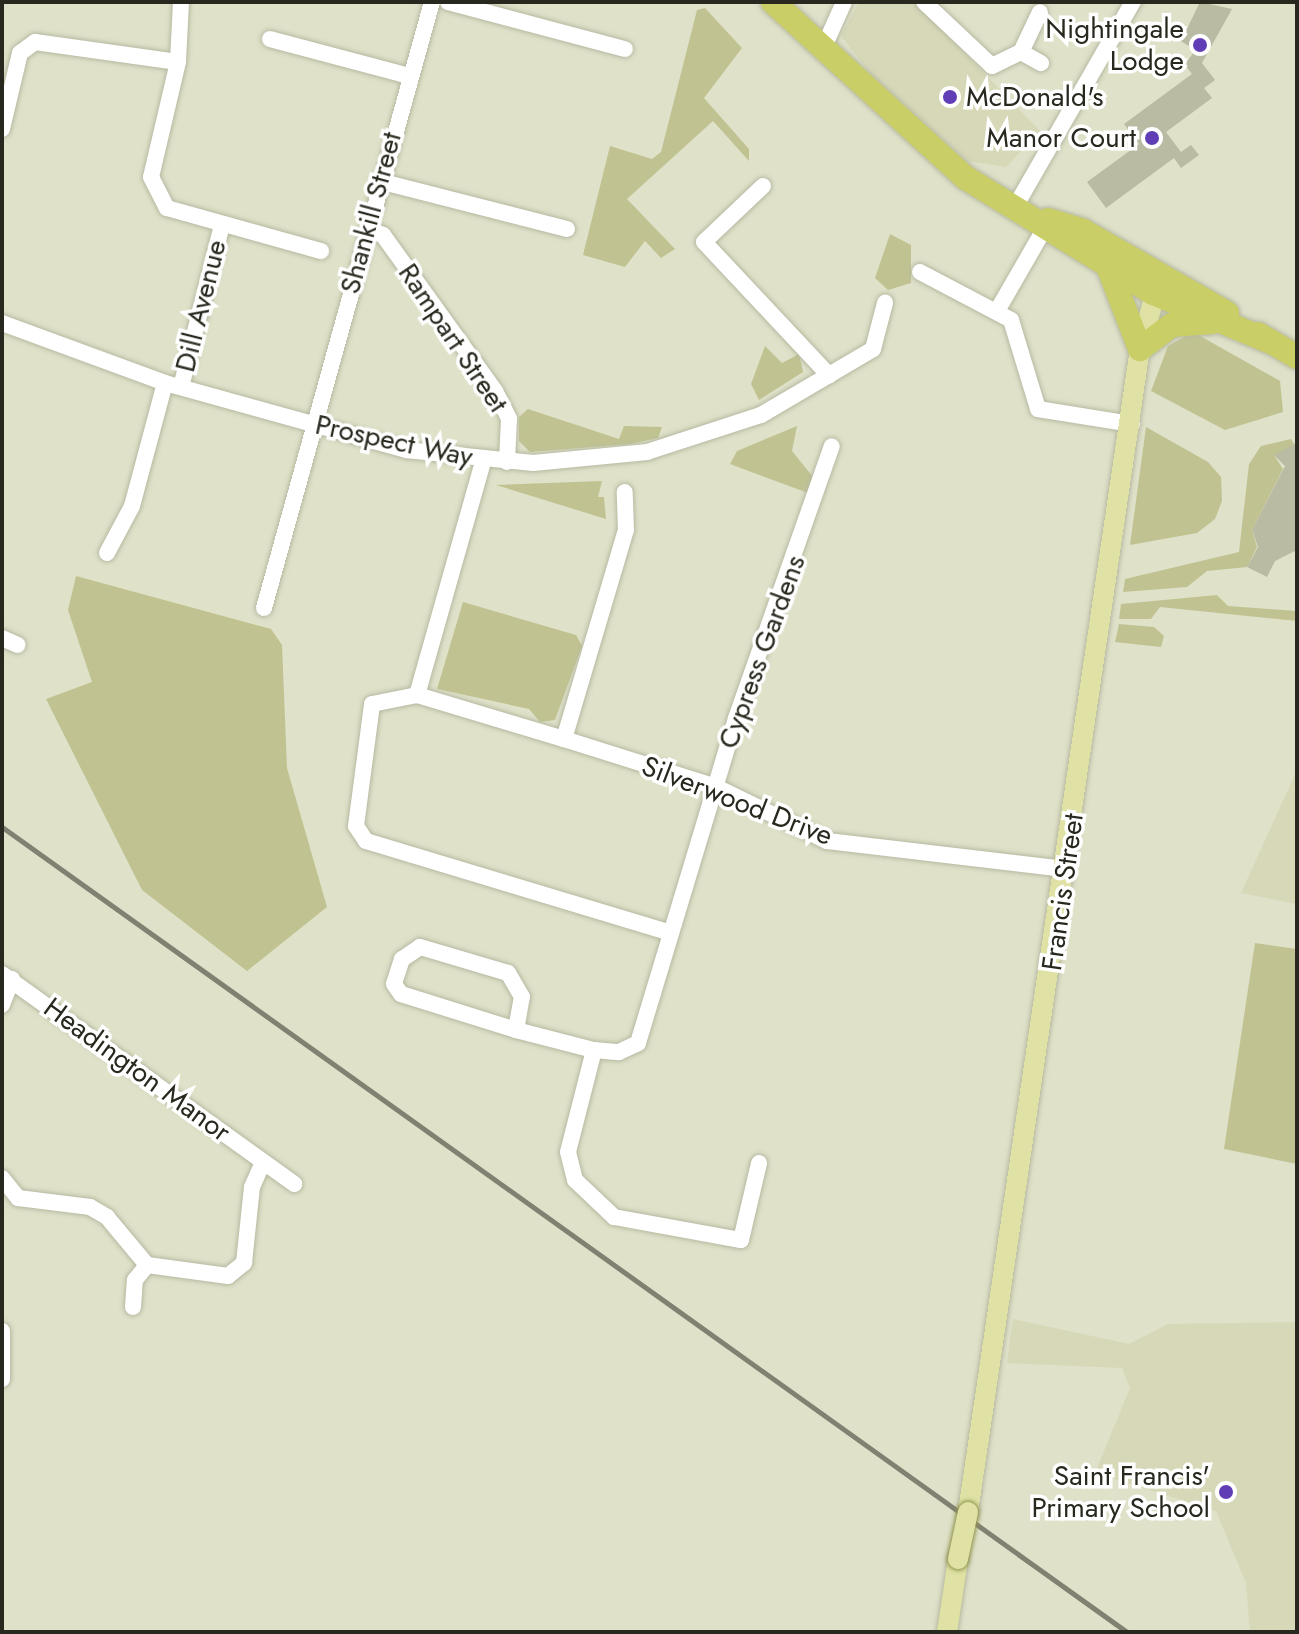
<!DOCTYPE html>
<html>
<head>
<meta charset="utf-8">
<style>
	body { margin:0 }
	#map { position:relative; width:1299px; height:1634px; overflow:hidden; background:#dfe1c9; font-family:Jost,sans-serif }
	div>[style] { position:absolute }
	.built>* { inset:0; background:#d6d8b8 }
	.green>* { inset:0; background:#c0c391 }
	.building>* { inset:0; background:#b9bba3 }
	.roads { filter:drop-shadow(0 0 2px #b7b9a1) drop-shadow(0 0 2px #b7b9a1) }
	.minor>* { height:16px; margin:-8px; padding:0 8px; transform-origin:8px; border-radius:8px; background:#fff }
	.major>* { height:20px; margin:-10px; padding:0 10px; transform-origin:10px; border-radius:10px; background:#dfe2a4 }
	.highway>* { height:24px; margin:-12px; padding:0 12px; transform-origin:12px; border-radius:12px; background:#cace67 }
	.rail>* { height:5px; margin:-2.5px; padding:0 2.5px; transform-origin:2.5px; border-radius:2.5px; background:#818171 }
	.bridges { filter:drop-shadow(0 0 2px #91944e) drop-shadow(0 0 2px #91944e) }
	.major-bridge>* { height:20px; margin:-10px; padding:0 10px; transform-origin:10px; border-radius:10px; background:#dfe2a4 }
	.dots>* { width:22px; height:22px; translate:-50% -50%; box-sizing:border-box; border:4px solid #fff; border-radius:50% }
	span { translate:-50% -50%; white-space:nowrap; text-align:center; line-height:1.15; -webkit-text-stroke:7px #fff; paint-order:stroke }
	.poi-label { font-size:28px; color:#28281f }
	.right { translate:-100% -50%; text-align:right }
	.left { translate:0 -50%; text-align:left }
	.street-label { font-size:28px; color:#28281f }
	.frame { position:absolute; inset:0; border:4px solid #28281f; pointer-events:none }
</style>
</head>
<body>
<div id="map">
	<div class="built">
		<div style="clip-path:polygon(859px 2px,915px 2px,1040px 131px,1006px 167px,967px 161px,871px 74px,841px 36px)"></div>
		<div style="clip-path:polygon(1297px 770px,1297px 904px,1241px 893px)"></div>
		<div style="clip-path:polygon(1013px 1319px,1129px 1344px,1168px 1324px,1297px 1322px,1297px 1632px,1250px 1632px,1246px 1583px,1216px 1511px,1095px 1473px,1130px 1388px,1122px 1368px,1007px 1363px)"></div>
	</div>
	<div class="green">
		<div style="clip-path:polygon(705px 8px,742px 48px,704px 98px,749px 149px,749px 161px,713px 121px,627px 199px,675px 249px,661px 258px,645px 241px,625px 267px,583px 255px,610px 146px,652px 159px,661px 152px,697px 10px)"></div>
		<div style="clip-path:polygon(890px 234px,911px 245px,911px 283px,888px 290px,875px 278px)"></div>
		<div style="clip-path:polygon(1193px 332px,1280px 381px,1283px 412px,1225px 430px,1151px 391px,1168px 346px)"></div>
		<div style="clip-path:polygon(765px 346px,782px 363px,799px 354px,803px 372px,759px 400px,751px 384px)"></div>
		<div style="clip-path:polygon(528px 409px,619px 439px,624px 426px,662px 427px,658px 438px,630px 444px,530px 452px,519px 441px,519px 417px)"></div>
		<div style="clip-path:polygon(797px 426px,792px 451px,813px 477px,808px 493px,730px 464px,737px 451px)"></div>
		<div style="clip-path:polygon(1146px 427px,1208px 462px,1221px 477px,1222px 501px,1215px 519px,1197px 533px,1130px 545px)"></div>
		<div style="clip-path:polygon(1291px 439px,1297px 449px,1274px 455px,1283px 469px,1252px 530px,1257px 547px,1247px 567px,1207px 571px,1187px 587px,1123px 592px,1125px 579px,1239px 552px,1249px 464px,1261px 446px)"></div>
		<div style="clip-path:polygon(602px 481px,598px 497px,604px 497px,606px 519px,496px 485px)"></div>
		<div style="clip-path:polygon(76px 576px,271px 629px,282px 645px,287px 768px,327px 907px,247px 971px,142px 890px,46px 699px,92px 682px,68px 610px)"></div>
		<div style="clip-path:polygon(1217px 595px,1228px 606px,1297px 611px,1297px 621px,1160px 607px,1151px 619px,1119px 619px,1121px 604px)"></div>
		<div style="clip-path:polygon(463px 602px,576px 635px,582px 646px,555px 720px,540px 722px,529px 709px,437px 689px)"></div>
		<div style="clip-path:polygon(1119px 624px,1154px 627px,1164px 636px,1161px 647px,1115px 642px)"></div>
		<div style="clip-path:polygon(1255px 943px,1297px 949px,1297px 1164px,1224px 1149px)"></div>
	</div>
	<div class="building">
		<div style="clip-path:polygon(1200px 2px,1232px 9px,1202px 63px,1215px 80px,1204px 88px,1212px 98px,1166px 132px,1181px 152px,1191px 145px,1199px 155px,1181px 168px,1174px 158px,1106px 208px,1087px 182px,1139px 144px,1124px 124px,1192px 74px,1185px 65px,1195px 50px,1181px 41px)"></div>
		<div style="clip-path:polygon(1297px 443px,1297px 550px,1275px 561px,1267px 577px,1247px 567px,1258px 547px,1252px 530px,1285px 466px,1274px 455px)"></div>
	</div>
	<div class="roads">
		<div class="minor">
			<div style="left:181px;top:2px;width:60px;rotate:92.9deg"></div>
			<div style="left:178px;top:62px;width:118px;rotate:103.2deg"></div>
			<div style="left:151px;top:177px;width:35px;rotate:63deg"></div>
			<div style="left:167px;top:208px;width:160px;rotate:15.6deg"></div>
			<div style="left:448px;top:2px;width:183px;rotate:14.9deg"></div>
			<div style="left:924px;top:2px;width:93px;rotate:43.3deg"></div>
			<div style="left:992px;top:66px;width:32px;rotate:-26deg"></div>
			<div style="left:1021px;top:52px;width:44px;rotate:-64.6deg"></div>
			<div style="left:270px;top:39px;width:144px;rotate:14.9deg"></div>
			<div style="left:823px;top:49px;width:51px;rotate:-65.9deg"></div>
			<div style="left:1021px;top:52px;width:23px;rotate:29deg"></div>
			<div style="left:2px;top:129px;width:78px;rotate:-76.7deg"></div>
			<div style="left:20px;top:53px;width:19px;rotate:-36deg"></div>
			<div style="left:35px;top:42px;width:144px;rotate:8deg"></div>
			<div style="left:379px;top:181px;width:194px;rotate:14.3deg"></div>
			<div style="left:763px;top:186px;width:81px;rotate:136.5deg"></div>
			<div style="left:704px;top:242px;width:183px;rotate:46.8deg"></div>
			<div style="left:1015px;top:207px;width:237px;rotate:-60.1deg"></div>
			<div style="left:368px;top:229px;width:16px;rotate:22deg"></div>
			<div style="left:383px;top:235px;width:192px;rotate:54.3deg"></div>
			<div style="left:495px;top:391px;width:31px;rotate:63deg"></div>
			<div style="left:509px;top:419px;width:43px;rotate:92.7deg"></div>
			<div style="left:920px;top:272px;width:103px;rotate:27.8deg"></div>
			<div style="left:1011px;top:320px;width:93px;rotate:73.1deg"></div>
			<div style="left:1038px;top:409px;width:95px;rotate:9.1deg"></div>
			<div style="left:997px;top:311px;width:96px;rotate:-60deg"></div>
			<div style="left:2px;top:323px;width:174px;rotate:20.2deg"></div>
			<div style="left:165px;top:383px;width:250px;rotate:15.5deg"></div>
			<div style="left:406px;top:450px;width:128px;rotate:5.8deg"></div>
			<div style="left:533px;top:463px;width:115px;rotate:-5.5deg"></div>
			<div style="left:647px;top:452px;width:120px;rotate:-18deg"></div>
			<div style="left:761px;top:415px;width:130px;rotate:-30.5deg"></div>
			<div style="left:873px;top:349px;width:48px;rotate:-75.4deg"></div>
			<div style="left:181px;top:387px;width:167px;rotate:-75.8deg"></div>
			<div style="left:107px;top:553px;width:53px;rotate:-62deg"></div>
			<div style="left:132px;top:506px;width:127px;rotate:-75deg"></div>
			<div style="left:264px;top:608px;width:629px;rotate:-74.51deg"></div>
			<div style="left:2px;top:638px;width:17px;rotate:24deg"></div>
			<div style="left:417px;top:695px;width:243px;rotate:-74.2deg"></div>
			<div style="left:564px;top:739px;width:218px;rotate:-73.5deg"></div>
			<div style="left:626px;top:530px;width:38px;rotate:-92deg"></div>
			<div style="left:671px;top:933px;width:319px;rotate:-163.2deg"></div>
			<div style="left:366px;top:841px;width:18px;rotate:-124deg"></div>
			<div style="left:356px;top:826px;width:123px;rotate:-82.5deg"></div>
			<div style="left:372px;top:704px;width:46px;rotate:-11.3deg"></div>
			<div style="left:417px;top:695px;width:153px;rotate:16.7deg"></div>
			<div style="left:564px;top:739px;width:159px;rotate:17.5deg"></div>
			<div style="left:716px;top:787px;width:123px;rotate:25.9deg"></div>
			<div style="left:827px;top:841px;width:240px;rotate:6.7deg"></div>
			<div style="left:2px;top:974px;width:360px;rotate:35.7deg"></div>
			<div style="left:2px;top:1005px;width:28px;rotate:-69deg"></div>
			<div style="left:516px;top:1030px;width:34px;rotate:-80deg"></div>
			<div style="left:522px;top:997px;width:28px;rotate:-120deg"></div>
			<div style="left:508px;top:973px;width:92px;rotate:-163.5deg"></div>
			<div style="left:420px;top:947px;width:22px;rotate:146deg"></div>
			<div style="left:402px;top:959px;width:26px;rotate:108deg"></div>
			<div style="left:394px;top:984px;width:12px;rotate:55deg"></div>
			<div style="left:401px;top:994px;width:121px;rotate:17.4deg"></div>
			<div style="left:516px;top:1030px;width:81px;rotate:14.4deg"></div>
			<div style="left:594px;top:1050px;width:25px;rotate:5deg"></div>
			<div style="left:619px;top:1052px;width:21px;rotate:-25deg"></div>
			<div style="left:638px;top:1043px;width:339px;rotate:-73.2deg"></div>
			<div style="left:736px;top:718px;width:288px;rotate:-70.6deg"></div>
			<div style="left:594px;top:1050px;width:105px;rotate:104.3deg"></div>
			<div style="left:568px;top:1152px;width:29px;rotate:76deg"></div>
			<div style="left:575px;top:1180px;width:54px;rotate:43.5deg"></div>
			<div style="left:614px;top:1217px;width:129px;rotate:10.3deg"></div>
			<div style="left:741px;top:1240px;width:79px;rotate:-76.8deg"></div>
			<div style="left:2px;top:1178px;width:26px;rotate:51deg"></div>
			<div style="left:18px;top:1198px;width:73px;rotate:7.1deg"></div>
			<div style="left:90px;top:1207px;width:20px;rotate:30deg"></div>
			<div style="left:107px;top:1217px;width:62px;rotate:50.2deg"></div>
			<div style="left:147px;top:1265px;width:82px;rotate:7.7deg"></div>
			<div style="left:228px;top:1276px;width:21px;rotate:-39deg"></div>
			<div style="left:244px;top:1263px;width:76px;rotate:-84deg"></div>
			<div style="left:252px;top:1187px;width:27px;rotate:-66deg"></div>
			<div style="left:133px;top:1307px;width:27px;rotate:-86deg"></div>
			<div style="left:135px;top:1280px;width:19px;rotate:-51deg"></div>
			<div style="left:2px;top:1331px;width:48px;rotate:90deg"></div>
		</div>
		<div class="major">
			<div style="left:968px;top:1512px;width:1176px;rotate:-81.59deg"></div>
			<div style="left:1140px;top:349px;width:72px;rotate:-74.6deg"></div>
			<div style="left:947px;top:1632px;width:74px;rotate:-81.4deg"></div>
		</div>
		<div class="highway">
			<div style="left:773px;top:2px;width:261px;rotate:42.4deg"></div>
			<div style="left:966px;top:178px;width:220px;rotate:31.6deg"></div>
			<div style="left:1153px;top:293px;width:128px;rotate:22.6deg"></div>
			<div style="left:1048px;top:220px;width:37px;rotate:17deg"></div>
			<div style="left:1083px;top:231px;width:166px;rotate:29.7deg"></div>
			<div style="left:1109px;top:269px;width:86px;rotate:68.8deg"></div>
			<div style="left:1140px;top:349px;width:40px;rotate:-37deg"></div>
			<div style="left:1172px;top:325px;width:40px;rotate:-4.3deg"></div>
			<div style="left:1258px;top:334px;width:45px;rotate:30.5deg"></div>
		</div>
	</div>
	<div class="rail">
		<div style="left:2px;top:827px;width:1383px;rotate:35.59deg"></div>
	</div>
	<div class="bridges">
		<div class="major-bridge">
			<div style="left:958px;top:1559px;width:48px;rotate:-78deg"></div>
		</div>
	</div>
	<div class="dots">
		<div style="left:1200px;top:45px;background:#603eb6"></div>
		<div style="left:950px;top:97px;background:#603eb6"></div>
		<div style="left:1152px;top:138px;background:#603eb6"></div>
		<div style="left:1226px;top:1492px;background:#603eb6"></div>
	</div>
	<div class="poi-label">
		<span class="right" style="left:1184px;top:45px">Nightingale<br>Lodge</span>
		<span class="left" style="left:966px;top:97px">McDonald's</span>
		<span class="right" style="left:1136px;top:138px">Manor Court</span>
		<span class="right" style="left:1210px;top:1492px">Saint Francis'<br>Primary School</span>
	</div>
	<div class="street-label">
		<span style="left:371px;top:213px;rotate:-75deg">Shankill Street</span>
		<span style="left:201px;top:306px;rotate:-76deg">Dill Avenue</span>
		<span style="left:453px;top:338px;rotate:56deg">Rampart Street</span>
		<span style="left:394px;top:441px;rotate:12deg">Prospect Way</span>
		<span style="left:762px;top:652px;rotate:-70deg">Cypress Gardens</span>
		<span style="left:737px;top:801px;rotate:21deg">Silverwood Drive</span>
		<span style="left:1063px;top:892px;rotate:-82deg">Francis Street</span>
		<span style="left:137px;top:1070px;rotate:36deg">Headington Manor</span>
	</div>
	<div class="frame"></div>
</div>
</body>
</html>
